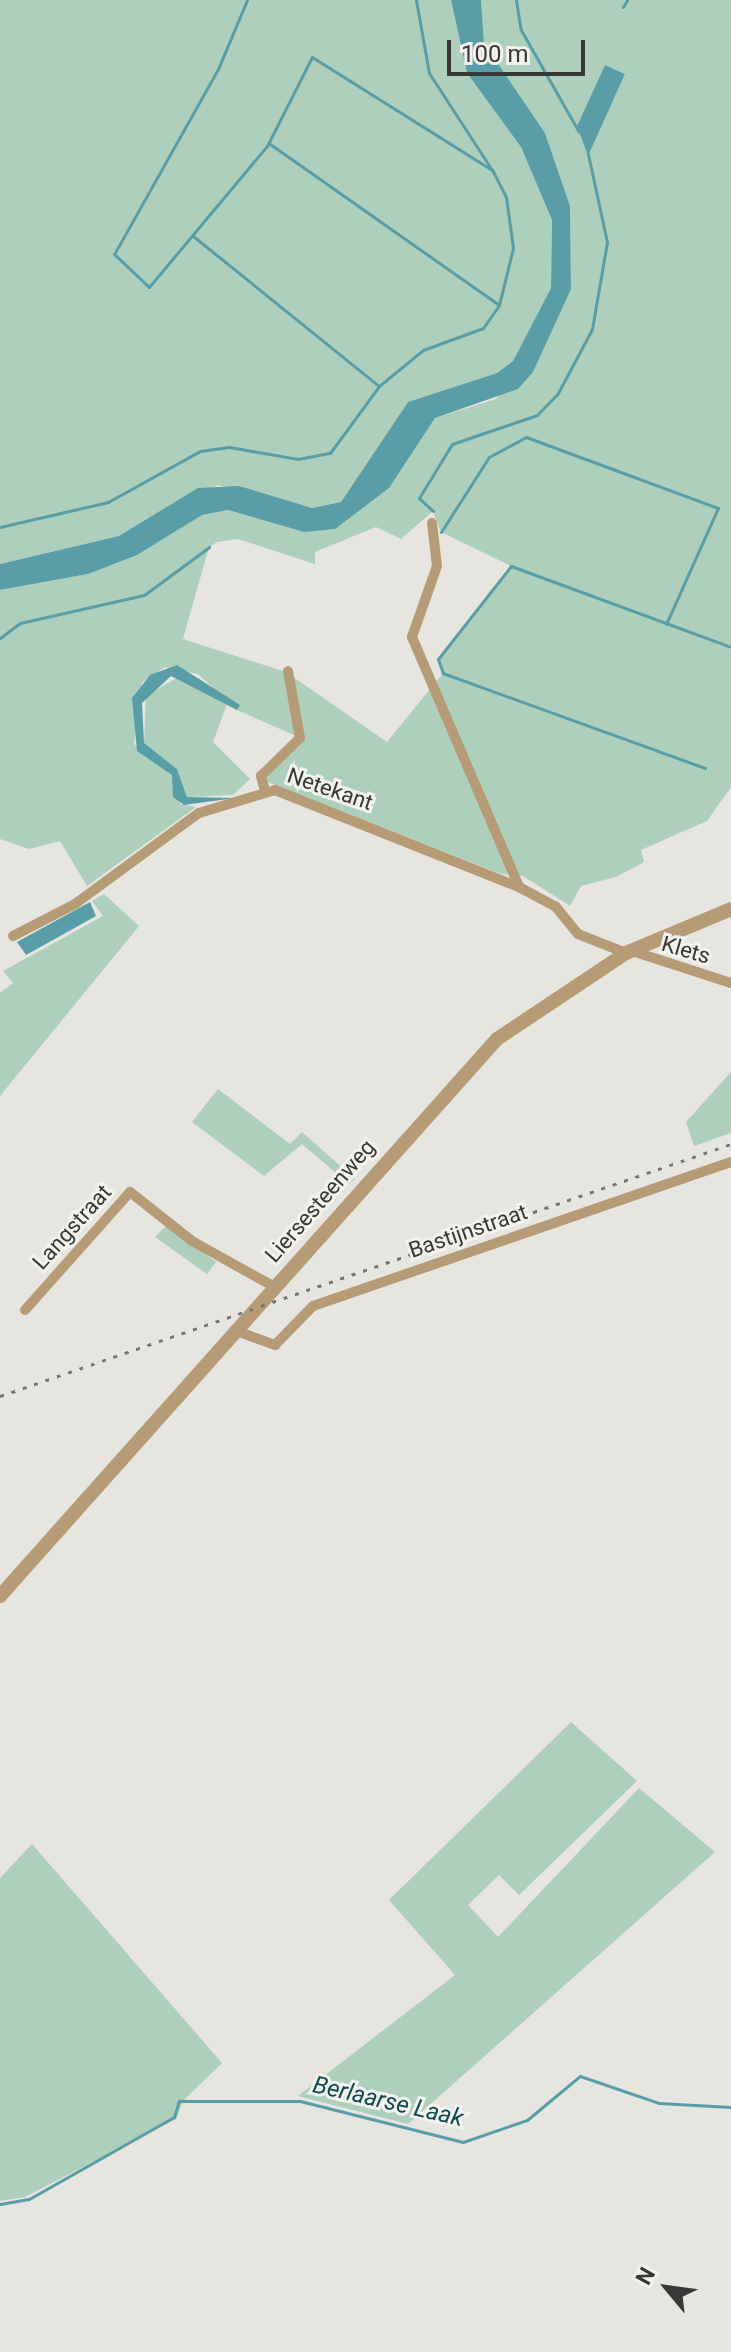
<!DOCTYPE html>
<html>
<head>
<meta charset="utf-8">
<style>
	body { margin:0 }
	#map { position:relative; width:731px; height:2352px; overflow:hidden; background:#e6e5e0; font-family:Roboto,sans-serif }
	div>[style] { position:absolute }
	.green>* { inset:0; background:#afcfbd }
	.water>* { inset:0; background:#599ea6 }
	.stream>* { height:3px; margin:-1.5px; padding:0 1.5px; transform-origin:1.5px; border-radius:1.5px; background:#599ea6 }
	.minor>* { height:10px; margin:-5px; padding:0 5px; transform-origin:5px; border-radius:5px; background:#b69b77 }
	.tertiary>* { height:14px; margin:-7px; padding:0 7px; transform-origin:7px; border-radius:7px; background:#b69b77 }
	.rail>* { height:3px; margin-top:-1.5px; transform-origin:0; background:repeating-linear-gradient(90deg,#777673 0 4px,transparent 0 12px) }
	span { translate:-50% -50%; white-space:nowrap; text-align:center; line-height:1.15; -webkit-text-stroke:6px #f3f2ed; paint-order:stroke }
	.street-label { font-size:22px; color:#393836 }
	.water-label { font-size:24px; color:#0d4c52; font-style:italic }
	.north { position:absolute; left:627px; top:2248px; width:80px; height:80px; -webkit-text-stroke:6px #f3f2ed; paint-order:stroke; rotate:299deg; font-size:22px; font-weight:700; line-height:32px; text-align:center; color:#393836 }
	.north::after { content:''; display:block; margin:auto; width:28px; height:36px; background:#393836; clip-path:polygon(50% 0,100% 100%,50% 72%,0 100%) }
	.scale { position:absolute; left:447px; top:40px; width:138px; height:36px; box-sizing:border-box; border:4px solid #393836; border-top:0; padding-left:10px; font-size:24px; line-height:28px; white-space:nowrap; color:#393836; -webkit-text-stroke:6px #f3f2ed; paint-order:stroke }
</style>
</head>
<body>
<div id="map">
	<div class="green">
		<div style="clip-path:polygon(0 0,451px 0,467px 73px,521px 147px,552px 220px,551px 288px,513px 361px,497px 373px,408px 402px,341px 502px,312px 508px,218px 485px,119px 536px,0 564px)"></div>
		<div style="clip-path:polygon(evenodd,481px 0,731px 0,731px 787px,707px 821px,641px 850px,644px 862px,616px 877px,581px 886px,570px 906px,523px 876px,501px 874px,265px 781px,296px 736px,237px 710px,198px 674px,165px 667px,142px 682px,134px 744px,172px 775px,180px 804px,196px 807px,87px 886px,60px 841px,29px 849px,0 839px,0 590px,88px 574px,202px 515px,228px 510px,304px 532px,408px 453px,435px 418px,496px 399px,571px 289px,570px 206px,545px 133px,484px 43px,481px 0,605px 65px,625px 74px,588px 155px,577px 126px,605px 65px,481px 0,433px 511px,441px 532px,511px 566px,438px 659px,443px 673px,387px 742px,286px 672px,183px 639px,209px 547px,217px 542px,238px 539px,315px 564px,315px 552px,376px 527px,401px 539px,433px 511px)"></div>
		<div style="clip-path:polygon(180px 676px,227px 704px,213px 742px,250px 779px,233px 795px,187px 797px,177px 769px,144px 743px,146px 696px)"></div>
		<div style="clip-path:polygon(104px 894px,139px 926px,0 1096px,0 993px,13px 983px,3px 971px,103px 916px,92px 901px)"></div>
		<div style="clip-path:polygon(731px 1072px,731px 1133px,694px 1146px,686px 1122px)"></div>
		<div style="clip-path:polygon(218px 1089px,290px 1144px,302px 1132px,355px 1179px,349px 1184px,302px 1144px,264px 1176px,192px 1122px)"></div>
		<div style="clip-path:polygon(167px 1225px,216px 1262px,207px 1274px,155px 1237px)"></div>
		<div style="clip-path:polygon(571px 1722px,637px 1781px,519px 1895px,499px 1875px,468px 1905px,498px 1937px,639px 1788px,715px 1852px,408px 2124px,298px 2096px,455px 1975px,389px 1900px)"></div>
		<div style="clip-path:polygon(32px 1844px,222px 2063px,183px 2101px,176px 2119px,25px 2197px,0 2201px,0 1878px)"></div>
	</div>
	<div class="water">
		<div style="clip-path:polygon(451px 0,481px 0,484px 43px,545px 133px,570px 206px,571px 289px,533px 372px,518px 389px,435px 418px,389px 488px,335px 529px,304px 532px,228px 510px,202px 515px,137px 555px,88px 574px,0 590px,0 564px,119px 536px,198px 488px,239px 486px,312px 508px,341px 502px,408px 402px,497px 373px,513px 361px,551px 288px,552px 220px,521px 147px,467px 73px)"></div>
		<div style="clip-path:polygon(605px 65px,625px 74px,588px 156px,577px 126px)"></div>
		<div style="clip-path:polygon(177px 665px,240px 705px,237px 710px,171px 676px,142px 703px,144px 743px,177px 769px,187px 797px,235px 798px,184px 805px,173px 797px,172px 775px,137px 751px,132px 698px,150px 675px)"></div>
		<div style="clip-path:polygon(90px 902px,96px 916px,26px 955px,17px 942px)"></div>
	</div>
	<div class="stream">
		<div style="left:247px;top:0;width:75px;rotate:112.8deg"></div>
		<div style="left:218px;top:69px;width:212px;rotate:119.3deg"></div>
		<div style="left:114px;top:254px;width:48px;rotate:43.3deg"></div>
		<div style="left:149px;top:287px;width:184px;rotate:-50.1deg"></div>
		<div style="left:267px;top:146px;width:100px;rotate:-63.2deg"></div>
		<div style="left:312px;top:57px;width:213px;rotate:32.1deg"></div>
		<div style="left:492px;top:170px;width:116px;rotate:-123deg"></div>
		<div style="left:429px;top:73px;width:74px;rotate:-100.1deg"></div>
		<div style="left:516px;top:0;width:30px;rotate:81deg"></div>
		<div style="left:521px;top:30px;width:117px;rotate:60.4deg"></div>
		<div style="left:623px;top:7px;width:8px;rotate:-60deg"></div>
		<div style="left:270px;top:144px;width:280px;rotate:35.1deg"></div>
		<div style="left:499px;top:305px;width:59px;rotate:-76.2deg"></div>
		<div style="left:513px;top:248px;width:51px;rotate:-97.8deg"></div>
		<div style="left:506px;top:197px;width:30px;rotate:-117deg"></div>
		<div style="left:193px;top:236px;width:239px;rotate:38.9deg"></div>
		<div style="left:379px;top:386px;width:57px;rotate:-39.3deg"></div>
		<div style="left:423px;top:350px;width:64px;rotate:-20.1deg"></div>
		<div style="left:483px;top:328px;width:28px;rotate:-55deg"></div>
		<div style="left:433px;top:511px;width:19px;rotate:-137deg"></div>
		<div style="left:419px;top:498px;width:63px;rotate:-58.6deg"></div>
		<div style="left:452px;top:444px;width:90px;rotate:-18.8deg"></div>
		<div style="left:537px;top:415px;width:30px;rotate:-46deg"></div>
		<div style="left:558px;top:393px;width:72px;rotate:-62deg"></div>
		<div style="left:592px;top:329px;width:88px;rotate:-80.2deg"></div>
		<div style="left:607px;top:242px;width:90px;rotate:-102.2deg"></div>
		<div style="left:0;top:527px;width:111px;rotate:-13deg"></div>
		<div style="left:108px;top:502px;width:105px;rotate:-29deg"></div>
		<div style="left:200px;top:451px;width:29px;rotate:-8deg"></div>
		<div style="left:229px;top:447px;width:70px;rotate:9.9deg"></div>
		<div style="left:298px;top:459px;width:33px;rotate:-11deg"></div>
		<div style="left:330px;top:453px;width:83px;rotate:-53.8deg"></div>
		<div style="left:441px;top:532px;width:89px;rotate:-57.4deg"></div>
		<div style="left:489px;top:457px;width:42px;rotate:-28.4deg"></div>
		<div style="left:526px;top:437px;width:205px;rotate:20.3deg"></div>
		<div style="left:718px;top:508px;width:127px;rotate:114.1deg"></div>
		<div style="left:0;top:638px;width:25px;rotate:-37deg"></div>
		<div style="left:20px;top:623px;width:127px;rotate:-12.7deg"></div>
		<div style="left:144px;top:595px;width:81px;rotate:-36.4deg"></div>
		<div style="left:705px;top:768px;width:279px;rotate:-160.1deg"></div>
		<div style="left:443px;top:673px;width:15px;rotate:-110deg"></div>
		<div style="left:438px;top:659px;width:118px;rotate:-51.9deg"></div>
		<div style="left:511px;top:566px;width:234px;rotate:20.2deg"></div>
		<div style="left:0;top:2204px;width:29px;rotate:-10deg"></div>
		<div style="left:29px;top:2199px;width:167px;rotate:-29.5deg"></div>
		<div style="left:174px;top:2117px;width:17px;rotate:-73deg"></div>
		<div style="left:179px;top:2101px;width:121px"></div>
		<div style="left:300px;top:2101px;width:168px;rotate:14.1deg"></div>
		<div style="left:463px;top:2142px;width:68px;rotate:-19deg"></div>
		<div style="left:527px;top:2120px;width:69px;rotate:-39.7deg"></div>
		<div style="left:580px;top:2076px;width:83px;rotate:18.9deg"></div>
		<div style="left:659px;top:2103px;width:72px;rotate:3.2deg"></div>
	</div>
	<div class="minor">
		<div style="left:432px;top:523px;width:43px;rotate:83.4deg"></div>
		<div style="left:437px;top:566px;width:75px;rotate:109.4deg"></div>
		<div style="left:412px;top:637px;width:272px;rotate:66.8deg"></div>
		<div style="left:265px;top:791px;width:16px;rotate:-105deg"></div>
		<div style="left:261px;top:776px;width:54px;rotate:-44.3deg"></div>
		<div style="left:300px;top:738px;width:68px;rotate:-100.2deg"></div>
		<div style="left:13px;top:936px;width:70px;rotate:-27.3deg"></div>
		<div style="left:75px;top:904px;width:154px;rotate:-36.3deg"></div>
		<div style="left:199px;top:813px;width:79px;rotate:-16.8deg"></div>
		<div style="left:275px;top:790px;width:263px;rotate:21.7deg"></div>
		<div style="left:519px;top:887px;width:42px;rotate:28.4deg"></div>
		<div style="left:556px;top:907px;width:35px;rotate:51deg"></div>
		<div style="left:578px;top:934px;width:52px;rotate:21.6deg"></div>
		<div style="left:632px;top:951px;width:104px;rotate:17.9deg"></div>
		<div style="left:25px;top:1310px;width:158px;rotate:-48.3deg"></div>
		<div style="left:130px;top:1192px;width:79px;rotate:38.3deg"></div>
		<div style="left:192px;top:1241px;width:93px;rotate:29.1deg"></div>
		<div style="left:234px;top:1330px;width:44px;rotate:20.1deg"></div>
		<div style="left:275px;top:1345px;width:54px;rotate:-45.7deg"></div>
		<div style="left:313px;top:1306px;width:442px;rotate:-19deg"></div>
	</div>
	<div class="tertiary">
		<div style="left:0;top:1596px;width:746px;rotate:-48.26deg"></div>
		<div style="left:497px;top:1039px;width:155px;rotate:-33.7deg"></div>
		<div style="left:626px;top:953px;width:114px;rotate:-22.7deg"></div>
	</div>
	<div class="rail">
		<div style="left:0;top:1396px;width:773px;rotate:-19.02deg"></div>
	</div>
	<div class="street-label">
		<span style="left:330px;top:789px;rotate:19deg">Netekant</span>
		<span style="left:686px;top:950px;rotate:16deg">Klets</span>
		<span style="left:320px;top:1201px;rotate:-49deg">Liersesteenweg</span>
		<span style="left:72px;top:1227px;rotate:-48deg">Langstraat</span>
		<span style="left:468px;top:1231px;rotate:-19deg">Bastijnstraat</span>
	</div>
	<div class="water-label">
		<span style="left:388px;top:2102px;rotate:13deg">Berlaarse Laak</span>
	</div>
	<div class="north">N</div>
	<div class="scale">100 m</div>
</div>
</body>
</html>
